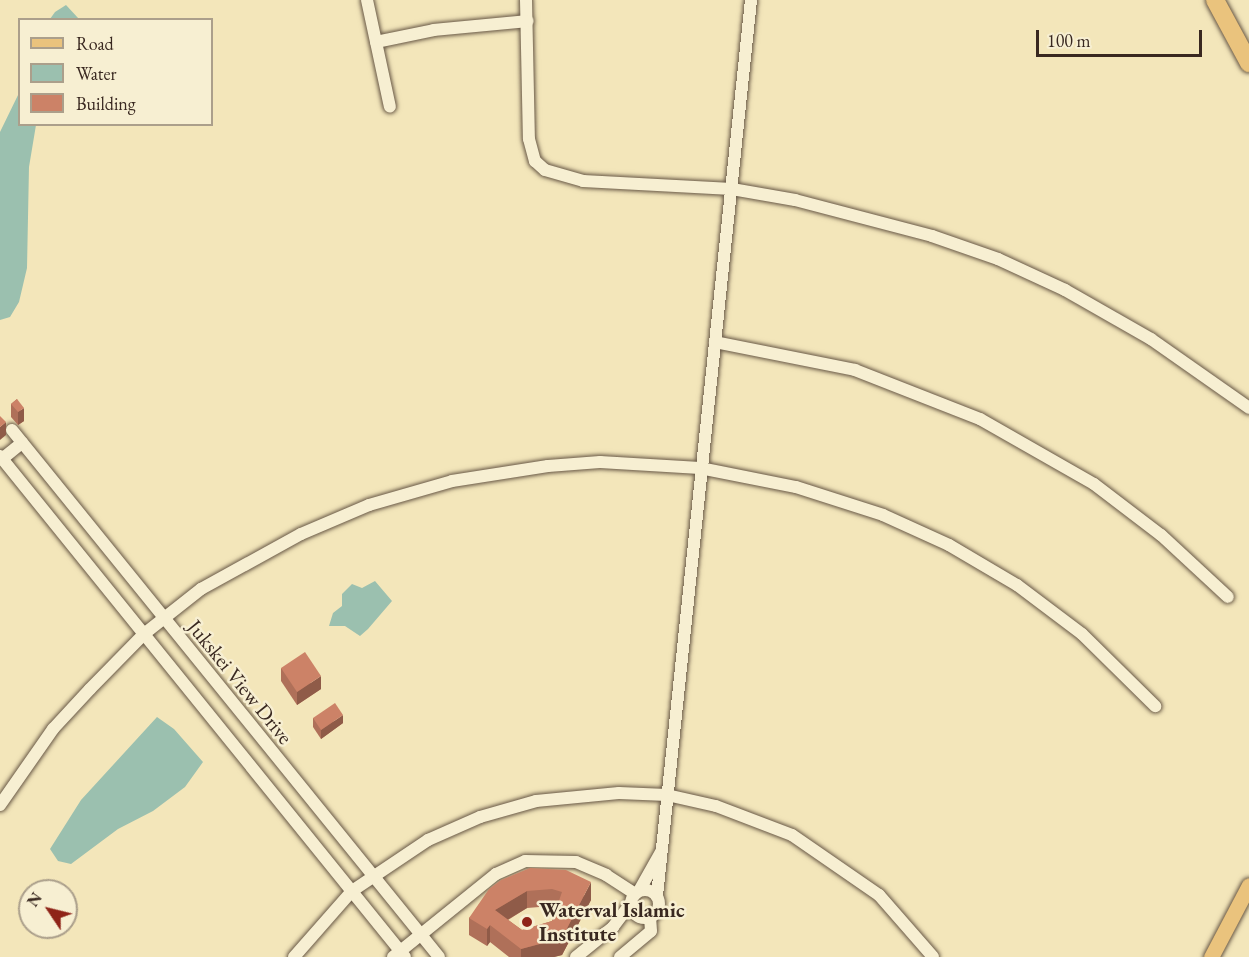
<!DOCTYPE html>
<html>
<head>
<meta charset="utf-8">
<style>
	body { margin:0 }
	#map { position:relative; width:1249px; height:957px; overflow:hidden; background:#f3e6ba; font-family:"EB Garamond",serif }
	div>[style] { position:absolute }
	.water>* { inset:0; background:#9bc0af }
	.roads { filter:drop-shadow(0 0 2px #685846) drop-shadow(0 0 2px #685846) }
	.minor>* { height:12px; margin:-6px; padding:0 6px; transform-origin:6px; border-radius:6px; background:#f7efd2 }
	.minor>.ring { margin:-6px; padding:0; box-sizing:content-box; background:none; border:12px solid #f7efd2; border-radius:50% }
	.major>* { height:15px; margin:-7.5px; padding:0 7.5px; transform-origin:7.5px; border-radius:7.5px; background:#eac37d }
	.highway>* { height:18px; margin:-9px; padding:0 9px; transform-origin:9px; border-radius:9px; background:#eac37d }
	.wall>* { inset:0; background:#af7059 }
	.shaded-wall>* { inset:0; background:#8f5b48 }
	.building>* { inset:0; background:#cc8267 }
	.dots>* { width:16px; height:16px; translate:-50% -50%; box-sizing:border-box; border:3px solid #f7efd2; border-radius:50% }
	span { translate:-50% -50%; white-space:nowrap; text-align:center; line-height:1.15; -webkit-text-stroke:5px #f7efd2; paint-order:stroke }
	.street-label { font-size:21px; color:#392820 }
	.poi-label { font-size:21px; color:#392820; font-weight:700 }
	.left { translate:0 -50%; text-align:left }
	.legend { position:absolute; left:18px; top:18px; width:195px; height:108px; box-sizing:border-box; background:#f7efd2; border:2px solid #ab9f8b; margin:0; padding:8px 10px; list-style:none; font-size:18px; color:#392820 }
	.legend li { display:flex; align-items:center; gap:12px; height:30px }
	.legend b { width:30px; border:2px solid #ab9f8b }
	.north { position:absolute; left:18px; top:879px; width:60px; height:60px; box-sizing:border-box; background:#f7efd2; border:2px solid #ab9f8b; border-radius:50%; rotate:305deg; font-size:16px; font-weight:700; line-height:24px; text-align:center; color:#392820 }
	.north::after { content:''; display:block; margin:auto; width:21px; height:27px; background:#8f2418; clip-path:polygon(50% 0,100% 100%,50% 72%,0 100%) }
	.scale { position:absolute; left:1036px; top:30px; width:166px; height:27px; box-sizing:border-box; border:3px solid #392820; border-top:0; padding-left:8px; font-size:18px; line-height:21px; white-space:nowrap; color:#392820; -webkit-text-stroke:4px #f7efd2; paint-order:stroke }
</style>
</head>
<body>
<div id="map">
	<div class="water">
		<div style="clip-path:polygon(66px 5px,79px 19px,50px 19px,55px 12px)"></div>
		<div style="clip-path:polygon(19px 93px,20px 124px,36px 125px,29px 167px,27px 268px,19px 302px,10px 317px,0 320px,0 132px)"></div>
		<div style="clip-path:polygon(375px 581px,392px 601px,368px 629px,360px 636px,345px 626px,329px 626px,333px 613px,342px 606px,342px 594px,352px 584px,362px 588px)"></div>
		<div style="clip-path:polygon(157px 717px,174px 729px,203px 762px,185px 787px,153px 811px,118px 829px,71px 864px,58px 861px,50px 849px,81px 800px)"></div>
	</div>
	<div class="roads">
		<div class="minor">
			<div style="left:367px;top:0;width:109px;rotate:77.9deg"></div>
			<div style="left:526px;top:0;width:139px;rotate:88.8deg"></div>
			<div style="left:529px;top:139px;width:23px;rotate:75deg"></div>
			<div style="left:535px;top:161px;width:13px;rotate:42deg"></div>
			<div style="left:545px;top:170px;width:40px;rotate:16deg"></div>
			<div style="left:583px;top:181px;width:149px;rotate:3.1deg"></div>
			<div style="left:732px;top:189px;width:64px;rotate:9.9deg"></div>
			<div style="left:795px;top:200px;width:142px;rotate:14.7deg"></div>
			<div style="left:932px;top:236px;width:70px;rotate:19.2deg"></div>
			<div style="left:998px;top:259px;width:74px;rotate:24.8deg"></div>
			<div style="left:1065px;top:290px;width:99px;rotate:29.7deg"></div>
			<div style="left:1151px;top:339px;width:120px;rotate:35.1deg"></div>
			<div style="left:376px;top:42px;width:59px;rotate:-11.7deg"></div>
			<div style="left:434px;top:30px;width:94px;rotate:-5.5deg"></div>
			<div style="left:715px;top:342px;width:143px;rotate:11.3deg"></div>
			<div style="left:855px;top:370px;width:134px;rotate:21.4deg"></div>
			<div style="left:980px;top:419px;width:131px;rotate:29.7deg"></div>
			<div style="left:1094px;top:484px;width:84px;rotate:37.3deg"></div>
			<div style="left:1161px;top:535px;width:91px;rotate:42.8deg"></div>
			<div style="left:12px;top:430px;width:678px;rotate:50.98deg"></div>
			<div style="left:0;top:456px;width:644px;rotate:51.05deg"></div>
			<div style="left:2px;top:459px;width:26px;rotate:-39deg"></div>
			<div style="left:0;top:805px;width:93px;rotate:-55.1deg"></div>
			<div style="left:53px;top:729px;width:54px;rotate:-47.2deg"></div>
			<div style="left:90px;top:689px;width:77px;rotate:-45.5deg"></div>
			<div style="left:144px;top:634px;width:73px;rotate:-38.3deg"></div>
			<div style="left:201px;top:589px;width:114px;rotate:-28.8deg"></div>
			<div style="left:301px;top:534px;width:74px;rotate:-23.1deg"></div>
			<div style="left:369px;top:505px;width:86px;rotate:-16.1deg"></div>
			<div style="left:452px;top:481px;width:97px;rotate:-8.9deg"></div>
			<div style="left:548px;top:466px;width:52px;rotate:-4.4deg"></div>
			<div style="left:600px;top:462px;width:100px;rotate:3.4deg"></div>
			<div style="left:700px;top:468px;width:98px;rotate:11.2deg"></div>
			<div style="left:796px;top:487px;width:91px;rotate:17.8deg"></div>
			<div style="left:883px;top:515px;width:72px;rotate:24.4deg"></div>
			<div style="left:949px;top:545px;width:79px;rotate:30.5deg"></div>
			<div style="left:1017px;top:585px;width:81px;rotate:37deg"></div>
			<div style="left:1082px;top:634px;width:103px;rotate:44.6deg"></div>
			<div class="ring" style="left:631px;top:890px;width:16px;height:16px"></div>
			<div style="left:639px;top:891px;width:45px;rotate:-60.6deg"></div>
			<div style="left:657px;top:896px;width:901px;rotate:-84.01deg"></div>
			<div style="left:294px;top:957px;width:88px;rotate:-48.7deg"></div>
			<div style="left:352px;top:891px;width:92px;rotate:-33.9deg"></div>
			<div style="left:428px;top:840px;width:57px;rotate:-23.9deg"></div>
			<div style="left:480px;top:817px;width:58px;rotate:-15.9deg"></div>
			<div style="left:536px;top:801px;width:83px;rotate:-5.5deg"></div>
			<div style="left:619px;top:793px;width:48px;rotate:2.4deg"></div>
			<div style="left:667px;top:795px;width:50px;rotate:12.7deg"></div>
			<div style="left:716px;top:806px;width:81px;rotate:20.9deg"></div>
			<div style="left:792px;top:835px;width:106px;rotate:34.6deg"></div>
			<div style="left:879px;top:895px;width:82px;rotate:48.9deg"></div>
			<div style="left:393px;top:957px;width:132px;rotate:-38.9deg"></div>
			<div style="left:496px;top:874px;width:32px;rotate:-24deg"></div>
			<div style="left:525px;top:861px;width:51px;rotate:1.1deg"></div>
			<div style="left:576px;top:862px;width:33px;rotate:23deg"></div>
			<div style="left:606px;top:875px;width:35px;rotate:33deg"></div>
			<div style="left:576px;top:957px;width:48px;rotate:-39deg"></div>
			<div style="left:613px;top:927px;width:30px;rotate:-53deg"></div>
			<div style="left:620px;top:957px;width:40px;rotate:-40deg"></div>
			<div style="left:651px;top:931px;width:14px;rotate:-94deg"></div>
		</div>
		<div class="major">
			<div style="left:1211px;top:957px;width:81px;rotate:-62.2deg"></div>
		</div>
		<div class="highway">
			<div style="left:1215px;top:0;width:72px;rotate:61.6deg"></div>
		</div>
	</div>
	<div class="wall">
		<div style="clip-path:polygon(17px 399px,24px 421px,18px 425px,11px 417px,11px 404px)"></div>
		<div style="clip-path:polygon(281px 668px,321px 689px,297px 705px,281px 681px)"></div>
		<div style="clip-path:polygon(313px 718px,343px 723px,321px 739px,313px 727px)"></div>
		<div style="clip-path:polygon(evenodd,530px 868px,591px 900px,562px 955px,554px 957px,509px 957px,490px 942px,487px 946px,469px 935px,469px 918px,530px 868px,552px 906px,557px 907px,552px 921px,522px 930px,508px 920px,527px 908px,552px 906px)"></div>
	</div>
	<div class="shaded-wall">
		<div style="clip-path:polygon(24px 408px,24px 421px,18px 425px,18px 412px)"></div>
		<div style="clip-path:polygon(6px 422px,6px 435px,0 440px,0 427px)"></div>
		<div style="clip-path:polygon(321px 676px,321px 689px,297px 705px,297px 692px)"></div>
		<div style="clip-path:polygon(343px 715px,343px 723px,321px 739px,321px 730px)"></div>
		<div style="clip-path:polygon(591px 882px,591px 900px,562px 955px,554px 957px,521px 957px,521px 949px,562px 938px)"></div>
		<div style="clip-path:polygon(527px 891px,527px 908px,495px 927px,495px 910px)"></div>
		<div style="clip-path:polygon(490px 925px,490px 942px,487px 946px,487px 929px)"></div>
	</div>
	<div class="building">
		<div style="clip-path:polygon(17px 399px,24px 408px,18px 412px,11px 404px)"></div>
		<div style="clip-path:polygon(0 416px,6px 422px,0 427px)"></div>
		<div style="clip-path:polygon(305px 652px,321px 676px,297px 692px,281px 668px)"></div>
		<div style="clip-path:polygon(335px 703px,343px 715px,321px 730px,313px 718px)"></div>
		<div style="clip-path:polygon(evenodd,530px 868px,566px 870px,591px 882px,562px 938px,521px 949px,490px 925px,487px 929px,469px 918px,489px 889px,501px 880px,530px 868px,552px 889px,562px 892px,552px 921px,522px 930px,495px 910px,527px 891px,552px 889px)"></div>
	</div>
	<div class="dots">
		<div style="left:527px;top:922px;background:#8f2418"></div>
	</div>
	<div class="street-label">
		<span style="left:240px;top:682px;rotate:51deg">Jukskei View Drive</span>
	</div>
	<div class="poi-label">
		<span class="left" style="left:539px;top:922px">Waterval Islamic<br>Institute</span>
	</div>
	<ul class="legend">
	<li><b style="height:8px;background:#eac37d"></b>Road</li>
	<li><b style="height:16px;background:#9bc0af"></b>Water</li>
	<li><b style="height:16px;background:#cc8267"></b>Building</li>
	</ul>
	<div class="north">N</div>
	<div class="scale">100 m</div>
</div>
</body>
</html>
